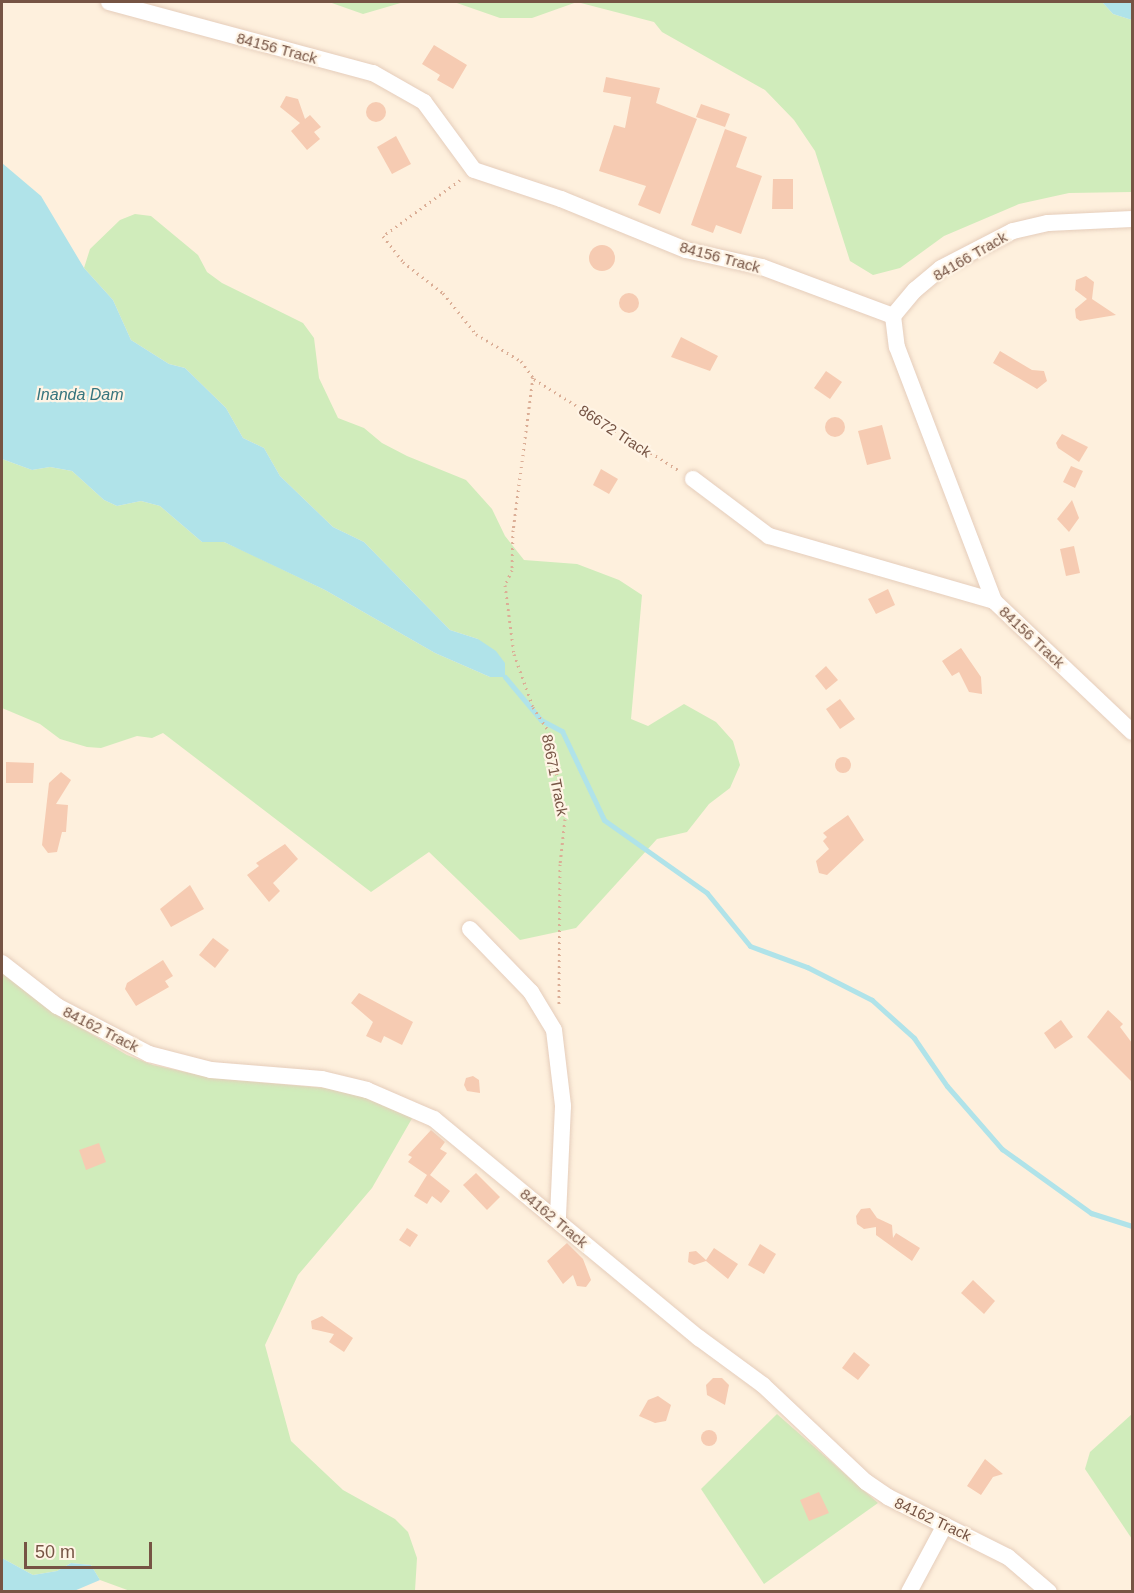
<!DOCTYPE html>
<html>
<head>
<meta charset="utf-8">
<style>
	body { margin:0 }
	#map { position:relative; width:1134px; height:1593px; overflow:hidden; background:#fef0dd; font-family:Arial,sans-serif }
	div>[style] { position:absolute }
	.green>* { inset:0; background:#d0ecbb }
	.water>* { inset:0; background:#b0e3e9 }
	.stream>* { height:5px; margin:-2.5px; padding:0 2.5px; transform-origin:2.5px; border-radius:2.5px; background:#b0e3e9 }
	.building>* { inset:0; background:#f6cbb2 }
	.round { border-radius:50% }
	.path>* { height:3px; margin-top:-1.5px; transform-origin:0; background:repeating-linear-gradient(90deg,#dbae96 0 1.5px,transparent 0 6px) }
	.roads { filter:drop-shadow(0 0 2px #e5cdbb) drop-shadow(0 0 2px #e5cdbb) }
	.minor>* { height:16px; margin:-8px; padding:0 8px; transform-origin:8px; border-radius:8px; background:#fff }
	span { translate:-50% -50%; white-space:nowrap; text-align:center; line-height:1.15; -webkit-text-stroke:4.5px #fff4e5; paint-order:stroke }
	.street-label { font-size:15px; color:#765444 }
	.water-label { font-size:16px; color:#36747d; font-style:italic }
	.frame { position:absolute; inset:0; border:3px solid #765444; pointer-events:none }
	.scale { position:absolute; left:24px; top:1542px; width:128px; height:27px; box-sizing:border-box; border:3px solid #765444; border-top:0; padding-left:8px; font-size:18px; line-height:21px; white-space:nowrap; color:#765444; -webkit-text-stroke:4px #fff4e5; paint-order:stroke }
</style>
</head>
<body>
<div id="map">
	<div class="green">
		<div style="clip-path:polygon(329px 2px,404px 2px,363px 14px)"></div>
		<div style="clip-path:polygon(454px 2px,1102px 2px,1113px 14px,1132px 20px,1132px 192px,1069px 193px,1019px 204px,944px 236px,900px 268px,873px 275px,850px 261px,815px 151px,794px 120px,765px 90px,662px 32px,654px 22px,577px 2px,532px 18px,500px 18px)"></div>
		<div style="clip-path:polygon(135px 214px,151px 216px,198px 255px,207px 272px,222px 283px,303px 323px,314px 338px,319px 378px,338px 418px,364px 428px,382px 443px,407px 456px,466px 480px,492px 509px,505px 536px,524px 560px,577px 564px,619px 580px,642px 595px,631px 719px,648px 726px,684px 704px,716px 722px,733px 741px,740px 765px,730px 788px,709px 804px,687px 832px,657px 839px,576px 928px,520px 940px,429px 852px,371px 892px,163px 733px,152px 738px,137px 736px,101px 748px,87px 747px,60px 739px,40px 724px,2px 708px,2px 459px,32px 470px,50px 467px,72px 471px,104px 500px,117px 506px,141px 501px,160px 506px,202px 542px,224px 542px,246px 552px,325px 590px,435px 653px,490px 677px,478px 639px,450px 630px,364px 542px,333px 527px,280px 476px,264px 448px,243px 438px,226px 408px,185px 368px,169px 364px,131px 340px,113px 300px,84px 268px,90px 249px,120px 220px)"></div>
		<div style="clip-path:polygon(2px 971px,44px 1006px,127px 1055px,153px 1065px,213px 1078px,325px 1088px,381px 1101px,414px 1115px,372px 1188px,298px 1275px,265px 1345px,291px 1441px,343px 1490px,395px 1519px,408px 1532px,417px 1558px,415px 1591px,130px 1591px,100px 1580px,91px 1565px,71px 1563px,57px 1571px,33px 1575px,2px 1558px)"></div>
		<div style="clip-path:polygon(777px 1414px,878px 1503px,764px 1584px,701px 1489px)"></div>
		<div style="clip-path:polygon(1132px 1414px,1132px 1539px,1085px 1469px,1090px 1452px)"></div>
	</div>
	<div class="water">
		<div style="clip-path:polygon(1102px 2px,1132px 2px,1132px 20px,1113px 14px)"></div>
		<div style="clip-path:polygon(2px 163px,41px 196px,84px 268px,113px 300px,131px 340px,169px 364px,185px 368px,226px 408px,243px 438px,264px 448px,280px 476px,333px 527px,364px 542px,450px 630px,478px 639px,496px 651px,505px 663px,505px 677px,490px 677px,435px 653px,325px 590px,224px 542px,202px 542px,160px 506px,141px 501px,117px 506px,104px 500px,72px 471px,50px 467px,32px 470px,2px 459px)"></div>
		<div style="clip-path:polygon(2px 1558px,33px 1575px,57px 1571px,71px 1563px,91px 1565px,100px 1580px,74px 1591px,2px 1591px)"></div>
	</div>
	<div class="stream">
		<div style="left:505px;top:677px;width:56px;rotate:50.1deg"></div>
		<div style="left:541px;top:720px;width:24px;rotate:28deg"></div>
		<div style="left:562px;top:731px;width:98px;rotate:64.7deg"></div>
		<div style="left:604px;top:820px;width:126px;rotate:35.3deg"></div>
		<div style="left:707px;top:893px;width:68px;rotate:50.9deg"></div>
		<div style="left:750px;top:946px;width:61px;rotate:20.2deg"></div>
		<div style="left:807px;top:967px;width:73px;rotate:26.9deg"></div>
		<div style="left:872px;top:1000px;width:57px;rotate:42.1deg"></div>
		<div style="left:914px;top:1038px;width:58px;rotate:55.5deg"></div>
		<div style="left:947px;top:1086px;width:84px;rotate:48.9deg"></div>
		<div style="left:1002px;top:1149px;width:110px;rotate:35.7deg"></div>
		<div style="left:1091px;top:1213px;width:43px;rotate:17.6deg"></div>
	</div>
	<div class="building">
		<div style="clip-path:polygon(434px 45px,467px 65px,453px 89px,437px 80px,440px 75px,422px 64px)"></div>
		<div style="clip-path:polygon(606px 77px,660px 88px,656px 103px,697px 119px,660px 214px,638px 205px,646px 186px,599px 171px,614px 125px,625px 128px,631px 97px,603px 92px)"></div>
		<div style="clip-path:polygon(286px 96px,298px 99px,305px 119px,310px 115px,321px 127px,314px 132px,320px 139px,307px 150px,291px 131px,300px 123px,280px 107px)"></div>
		<div class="round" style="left:366px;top:102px;width:20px;height:20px"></div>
		<div style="clip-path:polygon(701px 104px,730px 114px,725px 127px,696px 117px)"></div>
		<div style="clip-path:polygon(725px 129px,747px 137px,736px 167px,762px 176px,741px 234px,716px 225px,713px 233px,691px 225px)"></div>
		<div style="clip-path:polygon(396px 136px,411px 164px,392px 174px,377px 147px)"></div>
		<div style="clip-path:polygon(773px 179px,793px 179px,793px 209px,772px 209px)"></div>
		<div class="round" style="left:589px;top:245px;width:26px;height:26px"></div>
		<div style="clip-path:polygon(1086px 276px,1094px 282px,1092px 299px,1116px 315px,1080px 321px,1076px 318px,1075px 309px,1087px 299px,1075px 290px,1076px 280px)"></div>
		<div class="round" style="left:619px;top:293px;width:20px;height:20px"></div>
		<div style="clip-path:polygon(681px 337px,718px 356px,710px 371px,671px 357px)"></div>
		<div style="clip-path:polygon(1000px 351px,1032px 370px,1044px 371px,1047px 381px,1037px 389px,993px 363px)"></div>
		<div style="clip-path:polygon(826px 371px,842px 382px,830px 399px,814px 388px)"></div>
		<div class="round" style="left:825px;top:417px;width:20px;height:20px"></div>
		<div style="clip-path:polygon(882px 425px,891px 459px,867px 465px,858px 431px)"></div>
		<div style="clip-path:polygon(1062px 434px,1088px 447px,1079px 462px,1058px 448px,1056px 443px)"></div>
		<div style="clip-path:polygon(1071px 466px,1083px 471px,1075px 488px,1063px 482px)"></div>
		<div style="clip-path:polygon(601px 469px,618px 479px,609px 494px,593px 485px)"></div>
		<div style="clip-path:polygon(1072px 500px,1079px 518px,1069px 532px,1057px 519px)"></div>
		<div style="clip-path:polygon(1074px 546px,1080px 573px,1066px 576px,1060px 549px)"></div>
		<div style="clip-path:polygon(888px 589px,895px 605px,876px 614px,868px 599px)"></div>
		<div style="clip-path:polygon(961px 648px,981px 677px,982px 694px,969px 692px,959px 672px,952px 676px,942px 661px)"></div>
		<div style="clip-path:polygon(826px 666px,838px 680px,826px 690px,815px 676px)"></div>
		<div style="clip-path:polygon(840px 699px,855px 719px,840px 729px,826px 709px)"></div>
		<div class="round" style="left:835px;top:757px;width:16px;height:16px"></div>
		<div style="clip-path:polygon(6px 762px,34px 763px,33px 783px,6px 783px)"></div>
		<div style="clip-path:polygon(61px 772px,71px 780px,56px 804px,68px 805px,66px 832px,62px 832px,57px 852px,48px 853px,42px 845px,49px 783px)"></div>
		<div style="clip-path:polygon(848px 815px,864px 840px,827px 875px,819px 873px,816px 861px,829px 849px,823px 841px,827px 837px,823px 833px)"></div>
		<div style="clip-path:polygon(285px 844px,298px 859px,273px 883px,280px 891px,269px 902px,247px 875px,259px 866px,256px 863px)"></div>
		<div style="clip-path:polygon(190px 885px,204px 909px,171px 927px,160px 909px)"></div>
		<div style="clip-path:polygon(213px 938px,229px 950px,215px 968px,199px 955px)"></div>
		<div style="clip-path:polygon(163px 960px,173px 976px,165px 981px,169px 987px,136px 1006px,125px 989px,127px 983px)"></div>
		<div style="clip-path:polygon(359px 993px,413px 1022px,402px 1045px,384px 1036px,381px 1043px,366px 1036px,373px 1022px,351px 1003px)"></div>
		<div style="clip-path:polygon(1108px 1010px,1123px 1024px,1120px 1027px,1132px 1043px,1132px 1082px,1087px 1037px)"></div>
		<div style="clip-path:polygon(1061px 1020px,1073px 1037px,1055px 1049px,1044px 1033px)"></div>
		<div style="clip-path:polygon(473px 1076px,479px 1080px,480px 1093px,467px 1091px,464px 1085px,466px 1078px)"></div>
		<div style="clip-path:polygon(431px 1130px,445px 1142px,440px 1149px,447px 1153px,430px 1175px,450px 1191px,441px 1203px,432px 1196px,427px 1204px,414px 1196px,427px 1175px,408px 1162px,412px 1157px,408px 1155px)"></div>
		<div style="clip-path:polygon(99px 1143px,106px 1162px,86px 1170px,79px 1150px)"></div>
		<div style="clip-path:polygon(476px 1173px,500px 1197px,487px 1210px,463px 1185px)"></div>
		<div style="clip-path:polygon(870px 1208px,877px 1218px,892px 1225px,893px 1238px,896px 1233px,920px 1248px,912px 1261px,876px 1235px,876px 1227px,864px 1229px,857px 1224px,856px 1216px,861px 1209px)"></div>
		<div style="clip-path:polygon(407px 1228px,418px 1235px,410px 1247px,399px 1240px)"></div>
		<div style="clip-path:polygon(567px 1243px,583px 1259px,591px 1280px,586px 1287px,577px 1286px,573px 1275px,563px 1284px,547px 1261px)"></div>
		<div style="clip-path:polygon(760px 1244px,776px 1254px,764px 1274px,748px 1265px)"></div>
		<div style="clip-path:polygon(714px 1248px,738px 1264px,728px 1279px,706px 1261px,694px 1265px,688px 1262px,689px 1252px,696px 1251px,706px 1260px)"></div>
		<div style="clip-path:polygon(973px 1280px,995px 1301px,984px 1314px,961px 1293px)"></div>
		<div style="clip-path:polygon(322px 1316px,353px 1338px,344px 1352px,329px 1342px,334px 1334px,312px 1329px,311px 1321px)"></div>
		<div style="clip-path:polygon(854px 1352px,870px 1365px,858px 1380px,842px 1368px)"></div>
		<div style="clip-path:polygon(713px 1378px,722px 1378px,729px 1385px,725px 1405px,707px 1395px,706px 1385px)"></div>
		<div style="clip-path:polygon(658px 1396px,671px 1405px,666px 1421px,655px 1423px,639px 1416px,648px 1400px)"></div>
		<div class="round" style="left:701px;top:1430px;width:16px;height:16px"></div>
		<div style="clip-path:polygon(985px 1459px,1003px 1474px,993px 1477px,981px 1495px,967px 1486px)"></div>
		<div style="clip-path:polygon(819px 1492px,829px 1513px,809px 1521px,800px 1500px)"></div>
	</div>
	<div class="path">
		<div style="left:460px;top:180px;width:95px;rotate:144deg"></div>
		<div style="left:383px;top:236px;width:33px;rotate:52deg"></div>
		<div style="left:403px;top:262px;width:51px;rotate:37.8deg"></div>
		<div style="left:443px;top:293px;width:53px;rotate:51.2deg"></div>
		<div style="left:476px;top:334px;width:52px;rotate:31deg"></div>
		<div style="left:521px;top:361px;width:22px;rotate:54deg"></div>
		<div style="left:534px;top:379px;width:173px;rotate:32.2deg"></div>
		<div style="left:533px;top:377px;width:154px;rotate:97.4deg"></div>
		<div style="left:513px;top:530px;width:40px;rotate:91.4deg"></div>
		<div style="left:512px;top:570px;width:17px;rotate:115deg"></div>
		<div style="left:505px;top:585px;width:70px;rotate:82.6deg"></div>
		<div style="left:514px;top:654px;width:56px;rotate:70.3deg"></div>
		<div style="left:533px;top:707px;width:30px;rotate:57deg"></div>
		<div style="left:549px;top:732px;width:88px;rotate:79.6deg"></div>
		<div style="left:565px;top:819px;width:45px;rotate:96.3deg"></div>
		<div style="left:560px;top:864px;width:143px;rotate:90.4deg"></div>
	</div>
	<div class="roads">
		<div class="minor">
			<div style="left:109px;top:2px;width:273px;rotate:15.1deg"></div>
			<div style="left:373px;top:73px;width:59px;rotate:29.6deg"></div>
			<div style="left:424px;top:102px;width:84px;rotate:53.7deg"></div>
			<div style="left:474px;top:170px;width:92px;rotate:18.4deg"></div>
			<div style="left:561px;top:199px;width:135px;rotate:22.2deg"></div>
			<div style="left:686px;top:250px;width:78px;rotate:12.6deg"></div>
			<div style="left:762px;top:267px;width:140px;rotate:20.5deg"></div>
			<div style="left:893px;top:316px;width:31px;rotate:83deg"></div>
			<div style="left:897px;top:347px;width:272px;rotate:69.1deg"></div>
			<div style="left:994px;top:601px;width:190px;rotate:43.5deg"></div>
			<div style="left:893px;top:316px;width:34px;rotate:-50deg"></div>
			<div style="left:915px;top:290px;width:34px;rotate:-40deg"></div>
			<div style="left:941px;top:268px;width:81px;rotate:-27.2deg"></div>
			<div style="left:1013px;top:231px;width:36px;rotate:-13deg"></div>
			<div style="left:1048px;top:223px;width:84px;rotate:-2.7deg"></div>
			<div style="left:693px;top:479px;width:95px;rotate:36.9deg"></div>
			<div style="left:769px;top:536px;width:234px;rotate:16.1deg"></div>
			<div style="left:470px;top:929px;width:88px;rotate:45.9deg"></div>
			<div style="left:531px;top:992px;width:44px;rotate:58.8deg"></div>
			<div style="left:554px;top:1030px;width:77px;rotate:83.2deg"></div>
			<div style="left:563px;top:1106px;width:112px;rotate:92.6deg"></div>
			<div style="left:2px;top:963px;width:70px;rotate:38deg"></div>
			<div style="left:57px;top:1006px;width:104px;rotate:27.6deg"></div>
			<div style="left:149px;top:1054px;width:64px;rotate:14.5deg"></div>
			<div style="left:211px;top:1070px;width:111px;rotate:4.6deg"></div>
			<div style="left:322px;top:1079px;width:46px;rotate:13.7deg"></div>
			<div style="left:367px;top:1090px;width:73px;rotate:23.4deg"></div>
			<div style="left:434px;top:1119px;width:344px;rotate:39.6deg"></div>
			<div style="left:699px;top:1338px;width:79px;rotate:36.3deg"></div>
			<div style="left:763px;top:1385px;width:141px;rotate:43.3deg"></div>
			<div style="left:866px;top:1482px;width:27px;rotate:34deg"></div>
			<div style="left:888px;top:1497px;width:134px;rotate:26.6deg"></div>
			<div style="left:1008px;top:1557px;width:54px;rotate:40.5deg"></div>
			<div style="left:909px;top:1592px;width:76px;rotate:-61.8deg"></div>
		</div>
	</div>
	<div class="street-label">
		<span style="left:277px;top:48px;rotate:15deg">84156 Track</span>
		<span style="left:970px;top:256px;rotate:-30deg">84166 Track</span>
		<span style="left:720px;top:257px;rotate:15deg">84156 Track</span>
		<span style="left:615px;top:431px;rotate:33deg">86672 Track</span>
		<span style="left:1032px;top:637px;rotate:43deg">84156 Track</span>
		<span style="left:555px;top:775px;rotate:79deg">86671 Track</span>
		<span style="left:101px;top:1029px;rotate:27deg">84162 Track</span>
		<span style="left:554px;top:1218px;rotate:40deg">84162 Track</span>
		<span style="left:933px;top:1519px;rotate:25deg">84162 Track</span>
	</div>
	<div class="water-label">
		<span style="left:80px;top:395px">Inanda Dam</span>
	</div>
	<div class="frame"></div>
	<div class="scale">50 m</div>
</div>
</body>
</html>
